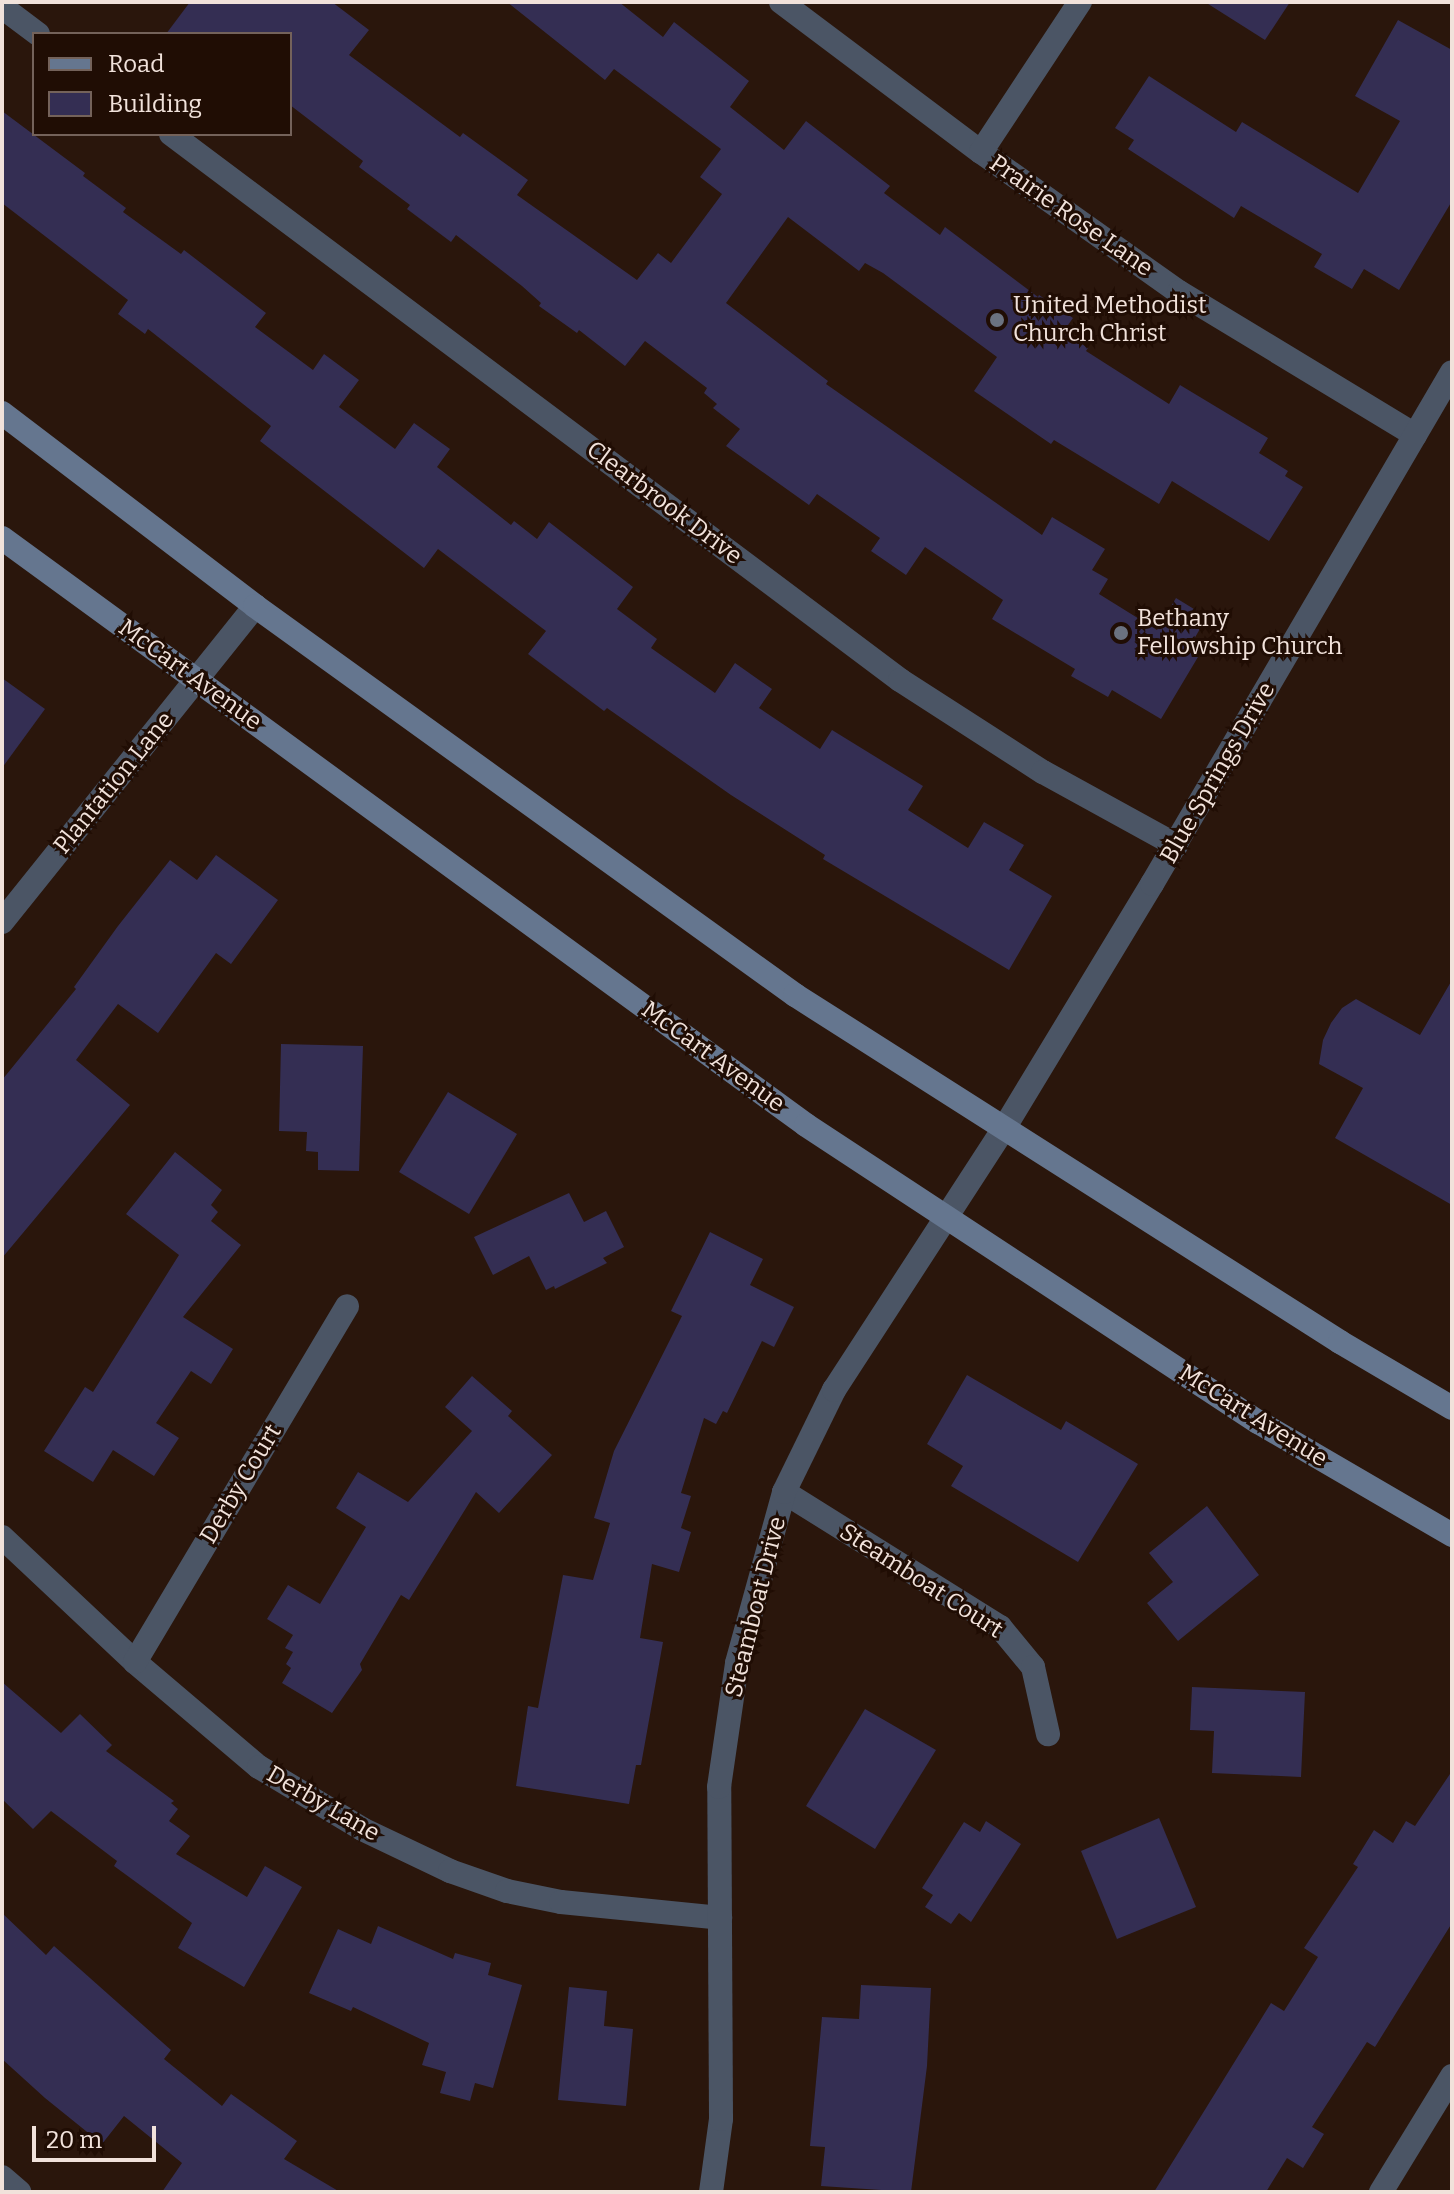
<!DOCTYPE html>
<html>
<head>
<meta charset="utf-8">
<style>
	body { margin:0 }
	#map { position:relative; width:1454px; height:2194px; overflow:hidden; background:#2a160c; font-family:Bitter,serif }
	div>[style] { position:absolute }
	.building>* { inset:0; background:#342e53 }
	.street>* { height:24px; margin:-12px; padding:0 12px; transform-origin:12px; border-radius:12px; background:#4b5565 }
	.secondary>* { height:24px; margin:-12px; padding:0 12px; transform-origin:12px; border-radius:12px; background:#65768f }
	.dots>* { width:22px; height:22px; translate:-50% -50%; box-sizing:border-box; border:4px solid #200d04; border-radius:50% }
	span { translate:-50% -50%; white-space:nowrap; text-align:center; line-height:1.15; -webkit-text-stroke:6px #200d04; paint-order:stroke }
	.street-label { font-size:24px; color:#f1e2db }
	.poi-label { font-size:24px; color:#f1e2db }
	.left { translate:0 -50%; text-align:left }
	.frame { position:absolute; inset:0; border:4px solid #f1e2db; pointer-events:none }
	.legend { position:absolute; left:32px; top:32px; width:260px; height:104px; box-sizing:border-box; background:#200d04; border:2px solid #74625a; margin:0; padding:10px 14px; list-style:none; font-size:24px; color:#f1e2db }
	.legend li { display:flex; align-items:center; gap:16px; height:40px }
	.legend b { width:40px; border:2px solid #74625a }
	.scale { position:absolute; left:32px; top:2126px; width:124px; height:36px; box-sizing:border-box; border:4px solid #f1e2db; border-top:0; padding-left:10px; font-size:24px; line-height:28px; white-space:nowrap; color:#f1e2db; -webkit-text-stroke:6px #200d04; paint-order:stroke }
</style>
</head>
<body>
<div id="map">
	<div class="building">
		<div style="clip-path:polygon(190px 2px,332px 2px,369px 30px,349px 55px,460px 137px,463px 133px,528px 180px,517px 195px,637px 280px,658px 253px,671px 263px,722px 194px,700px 177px,721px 149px,614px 69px,605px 80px,507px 2px,619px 2px,663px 37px,674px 22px,749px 81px,730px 107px,784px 150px,806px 121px,890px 186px,884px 193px,940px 235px,945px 227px,1038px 297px,1039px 295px,1073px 318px,1063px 332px,1088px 348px,1086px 351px,1169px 404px,1180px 385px,1268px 438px,1259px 453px,1288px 471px,1285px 476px,1303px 487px,1269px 541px,1172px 481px,1159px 504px,1054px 440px,1051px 444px,974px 391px,997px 357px,883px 273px,865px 263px,859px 271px,788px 217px,726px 303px,828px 381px,826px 384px,1042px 535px,1052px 517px,1105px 549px,1092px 570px,1108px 579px,1099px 594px,1157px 630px,1176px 598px,1207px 617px,1187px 651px,1198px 657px,1161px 719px,1112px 690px,1108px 697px,1071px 676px,1075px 669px,992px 619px,1003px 600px,925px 547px,906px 575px,871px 551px,880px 538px,817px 494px,809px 505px,726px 446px,740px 429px,713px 408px,717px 404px,704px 393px,707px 388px,645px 341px,625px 366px,579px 330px,577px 333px,539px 306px,541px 303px,522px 286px,456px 235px,451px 242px,407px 209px,410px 205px,359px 167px,363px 161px,290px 105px,290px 34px,166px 34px)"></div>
		<div style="clip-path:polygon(1205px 2px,1290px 2px,1265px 40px)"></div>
		<div style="clip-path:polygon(1398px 20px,1452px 50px,1452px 201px,1399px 290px,1364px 269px,1352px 289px,1314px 267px,1322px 254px,1241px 206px,1234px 218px,1128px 149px,1134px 140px,1115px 128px,1149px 76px,1236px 132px,1242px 122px,1358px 193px,1400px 121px,1355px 96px)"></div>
		<div style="clip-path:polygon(2px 111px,85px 173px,83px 176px,126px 208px,123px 212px,181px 254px,184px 250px,266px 313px,255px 327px,313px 370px,324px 354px,359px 380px,339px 407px,395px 449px,414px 423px,450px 449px,437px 467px,511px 525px,514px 521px,537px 539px,549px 522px,633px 587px,617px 609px,657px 639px,651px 648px,715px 693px,735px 663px,772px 689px,759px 708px,820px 749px,832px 730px,923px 786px,908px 810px,968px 848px,984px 822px,1024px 845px,1009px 870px,1052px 896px,1009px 970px,823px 859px,825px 855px,731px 795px,607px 708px,604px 711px,528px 654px,546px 631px,438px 549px,424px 568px,260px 441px,271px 426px,148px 329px,145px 334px,118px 314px,128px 300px,2px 203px)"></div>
		<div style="clip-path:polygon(2px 678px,45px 709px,2px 768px)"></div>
		<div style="clip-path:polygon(216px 855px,278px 900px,231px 964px,216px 953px,158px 1033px,118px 1004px,76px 1060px,130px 1105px,2px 1258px,2px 1080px,76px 989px,74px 987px,118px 926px,170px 860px,197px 880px)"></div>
		<div style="clip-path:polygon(1452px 980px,1452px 1205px,1335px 1138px,1363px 1088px,1319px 1064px,1323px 1040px,1331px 1023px,1342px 1008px,1356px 999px,1420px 1035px)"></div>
		<div style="clip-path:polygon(281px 1044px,363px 1046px,359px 1171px,318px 1170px,318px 1152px,306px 1151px,307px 1132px,279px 1131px)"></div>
		<div style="clip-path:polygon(448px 1092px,517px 1134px,469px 1214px,399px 1172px)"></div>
		<div style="clip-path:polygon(175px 1152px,222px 1190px,211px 1205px,218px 1212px,211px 1221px,241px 1245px,183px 1317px,233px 1349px,211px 1384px,191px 1371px,156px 1423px,179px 1438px,154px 1476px,113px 1450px,93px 1482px,44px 1451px,85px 1387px,93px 1392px,179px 1255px,126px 1214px)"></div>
		<div style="clip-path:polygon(569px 1193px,584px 1222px,606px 1211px,624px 1247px,603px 1258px,607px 1263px,555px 1289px,554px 1286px,546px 1290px,529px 1256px,493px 1275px,474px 1237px)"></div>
		<div style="clip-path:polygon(710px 1232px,763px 1259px,750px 1285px,794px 1307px,774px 1347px,762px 1341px,727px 1413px,723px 1411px,716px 1424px,704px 1418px,681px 1493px,691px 1496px,681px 1528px,691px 1532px,679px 1572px,652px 1564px,640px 1638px,663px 1642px,641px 1765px,636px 1765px,629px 1804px,516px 1786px,528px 1706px,538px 1708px,563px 1575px,593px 1580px,610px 1523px,594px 1518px,614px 1451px,682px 1316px,671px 1311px)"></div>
		<div style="clip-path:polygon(967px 1375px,1061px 1430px,1066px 1421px,1138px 1464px,1078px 1562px,951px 1486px,963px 1466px,927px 1444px)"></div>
		<div style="clip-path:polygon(472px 1376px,512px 1411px,508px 1416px,552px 1455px,499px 1513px,476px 1492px,409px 1600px,401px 1595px,360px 1664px,362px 1670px,332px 1713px,282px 1683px,291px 1668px,286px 1664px,293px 1652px,285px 1648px,293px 1635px,267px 1619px,288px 1585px,320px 1604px,366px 1527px,336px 1508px,358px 1472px,408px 1502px,472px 1431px,445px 1407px)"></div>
		<div style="clip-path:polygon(1207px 1506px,1259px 1575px,1178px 1641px,1147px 1603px,1173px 1582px,1149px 1553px)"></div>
		<div style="clip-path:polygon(2px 1682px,61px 1733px,80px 1714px,112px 1745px,106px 1751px,174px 1801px,171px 1803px,178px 1809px,169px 1821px,190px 1836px,176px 1854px,247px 1897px,265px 1866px,302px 1887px,244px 1987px,178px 1948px,192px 1923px,114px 1866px,117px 1861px,51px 1811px,33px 1829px,2px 1799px)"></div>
		<div style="clip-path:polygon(1192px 1687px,1305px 1692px,1301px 1777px,1212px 1773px,1214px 1731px,1190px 1730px)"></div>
		<div style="clip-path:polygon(865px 1709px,936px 1750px,875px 1849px,806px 1806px)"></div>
		<div style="clip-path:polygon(1452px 1771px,1452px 1923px,1375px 2047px,1367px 2042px,1312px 2127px,1324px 2134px,1303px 2168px,1287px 2158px,1266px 2192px,1154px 2192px,1271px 2003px,1284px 2011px,1318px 1957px,1304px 1948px,1358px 1867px,1353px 1864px,1374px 1830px,1393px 1843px,1406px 1821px,1415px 1826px)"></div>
		<div style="clip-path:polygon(1159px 1818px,1196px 1907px,1117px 1939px,1081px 1851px)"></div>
		<div style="clip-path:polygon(986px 1821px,1021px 1844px,971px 1922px,959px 1913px,951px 1924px,925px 1907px,933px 1895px,922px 1888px,964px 1822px,980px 1832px)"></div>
		<div style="clip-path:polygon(2px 1913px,46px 1955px,54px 1946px,171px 2050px,164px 2059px,222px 2106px,231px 2094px,297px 2141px,284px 2159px,340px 2192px,162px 2192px,182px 2163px,124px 2116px,102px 2144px,45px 2098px,2px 2059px)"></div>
		<div style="clip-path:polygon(378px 1926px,453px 1959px,455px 1953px,491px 1963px,488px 1975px,522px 1985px,493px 2088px,475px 2083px,470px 2101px,440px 2093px,446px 2072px,422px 2065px,429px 2043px,353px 2007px,351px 2011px,309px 1993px,338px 1929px,371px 1944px)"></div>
		<div style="clip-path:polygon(861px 1985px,931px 1988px,927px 2066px,911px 2192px,821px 2186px,825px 2147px,810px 2146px,822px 2017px,859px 2019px)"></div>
		<div style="clip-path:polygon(569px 1987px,607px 1991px,604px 2026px,633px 2029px,626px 2106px,558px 2100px)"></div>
	</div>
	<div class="street">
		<div style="left:781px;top:2px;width:250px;rotate:36.9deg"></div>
		<div style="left:981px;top:152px;width:242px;rotate:35.3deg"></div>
		<div style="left:1179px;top:292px;width:276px;rotate:31.2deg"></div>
		<div style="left:2px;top:7px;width:45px;rotate:36.9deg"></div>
		<div style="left:171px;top:134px;width:911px;rotate:36.83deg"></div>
		<div style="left:900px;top:680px;width:170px;rotate:32.8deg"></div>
		<div style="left:1043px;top:772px;width:152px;rotate:28.8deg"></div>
		<div style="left:981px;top:152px;width:180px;rotate:-56.6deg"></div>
		<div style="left:2px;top:922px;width:405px;rotate:-51.3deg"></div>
		<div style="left:784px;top:1492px;width:255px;rotate:32deg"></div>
		<div style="left:1000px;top:1627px;width:52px;rotate:50.5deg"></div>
		<div style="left:1033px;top:1667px;width:69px;rotate:77.4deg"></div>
		<div style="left:2px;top:1537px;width:183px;rotate:43.2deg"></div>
		<div style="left:135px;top:1662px;width:162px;rotate:40.3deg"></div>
		<div style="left:259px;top:1767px;width:120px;rotate:31deg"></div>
		<div style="left:362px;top:1829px;width:98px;rotate:25.5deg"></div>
		<div style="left:450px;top:1871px;width:60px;rotate:19.3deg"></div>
		<div style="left:507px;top:1891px;width:55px;rotate:11.5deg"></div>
		<div style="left:561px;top:1902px;width:160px;rotate:5.7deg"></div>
		<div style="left:135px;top:1662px;width:414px;rotate:-59.2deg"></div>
		<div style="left:2px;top:2177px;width:23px;rotate:41deg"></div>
		<div style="left:711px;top:2192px;width:74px;rotate:-82.2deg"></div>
		<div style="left:721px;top:2119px;width:332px;rotate:-90.3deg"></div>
		<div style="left:719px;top:1787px;width:125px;rotate:-81.7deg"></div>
		<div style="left:737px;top:1663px;width:177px;rotate:-74.6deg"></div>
		<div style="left:784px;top:1492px;width:114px;rotate:-63.9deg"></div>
		<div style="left:834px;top:1390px;width:310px;rotate:-57deg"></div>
		<div style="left:1003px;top:1130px;width:288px;rotate:-58.8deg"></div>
		<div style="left:1152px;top:884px;width:593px;rotate:-59.63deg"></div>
		<div style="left:1381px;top:2192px;width:136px;rotate:-58.5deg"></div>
	</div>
	<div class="secondary">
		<div style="left:2px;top:413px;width:318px;rotate:37.3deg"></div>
		<div style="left:255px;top:606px;width:666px;rotate:35.77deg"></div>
		<div style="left:795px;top:995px;width:646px;rotate:32.48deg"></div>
		<div style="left:1340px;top:1342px;width:130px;rotate:30.5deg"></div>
		<div style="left:2px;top:538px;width:995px;rotate:36.13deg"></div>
		<div style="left:806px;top:1125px;width:541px;rotate:33.31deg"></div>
		<div style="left:1258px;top:1422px;width:225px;rotate:30.2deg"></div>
	</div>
	<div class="dots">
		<div style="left:997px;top:320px;background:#6b7280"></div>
		<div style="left:1121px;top:633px;background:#6b7280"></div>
	</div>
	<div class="street-label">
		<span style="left:1071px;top:216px;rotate:35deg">Prairie Rose Lane</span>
		<span style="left:664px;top:503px;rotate:37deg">Clearbrook Drive</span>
		<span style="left:190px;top:675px;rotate:36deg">McCart Avenue</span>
		<span style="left:1218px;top:773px;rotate:-60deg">Blue Springs Drive</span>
		<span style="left:114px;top:783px;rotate:-51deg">Plantation Lane</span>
		<span style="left:713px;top:1057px;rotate:36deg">McCart Avenue</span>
		<span style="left:1253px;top:1416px;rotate:32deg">McCart Avenue</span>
		<span style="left:241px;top:1484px;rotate:-59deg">Derby Court</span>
		<span style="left:921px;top:1581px;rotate:33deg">Steamboat Court</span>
		<span style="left:756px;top:1607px;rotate:-76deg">Steamboat Drive</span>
		<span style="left:323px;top:1804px;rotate:30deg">Derby Lane</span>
	</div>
	<div class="poi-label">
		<span class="left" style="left:1013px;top:320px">United Methodist<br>Church Christ</span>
		<span class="left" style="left:1137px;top:633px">Bethany<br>Fellowship Church</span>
	</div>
	<div class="frame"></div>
	<ul class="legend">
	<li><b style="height:10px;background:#65768f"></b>Road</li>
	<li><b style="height:22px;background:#342e53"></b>Building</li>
	</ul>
	<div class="scale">20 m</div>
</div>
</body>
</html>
